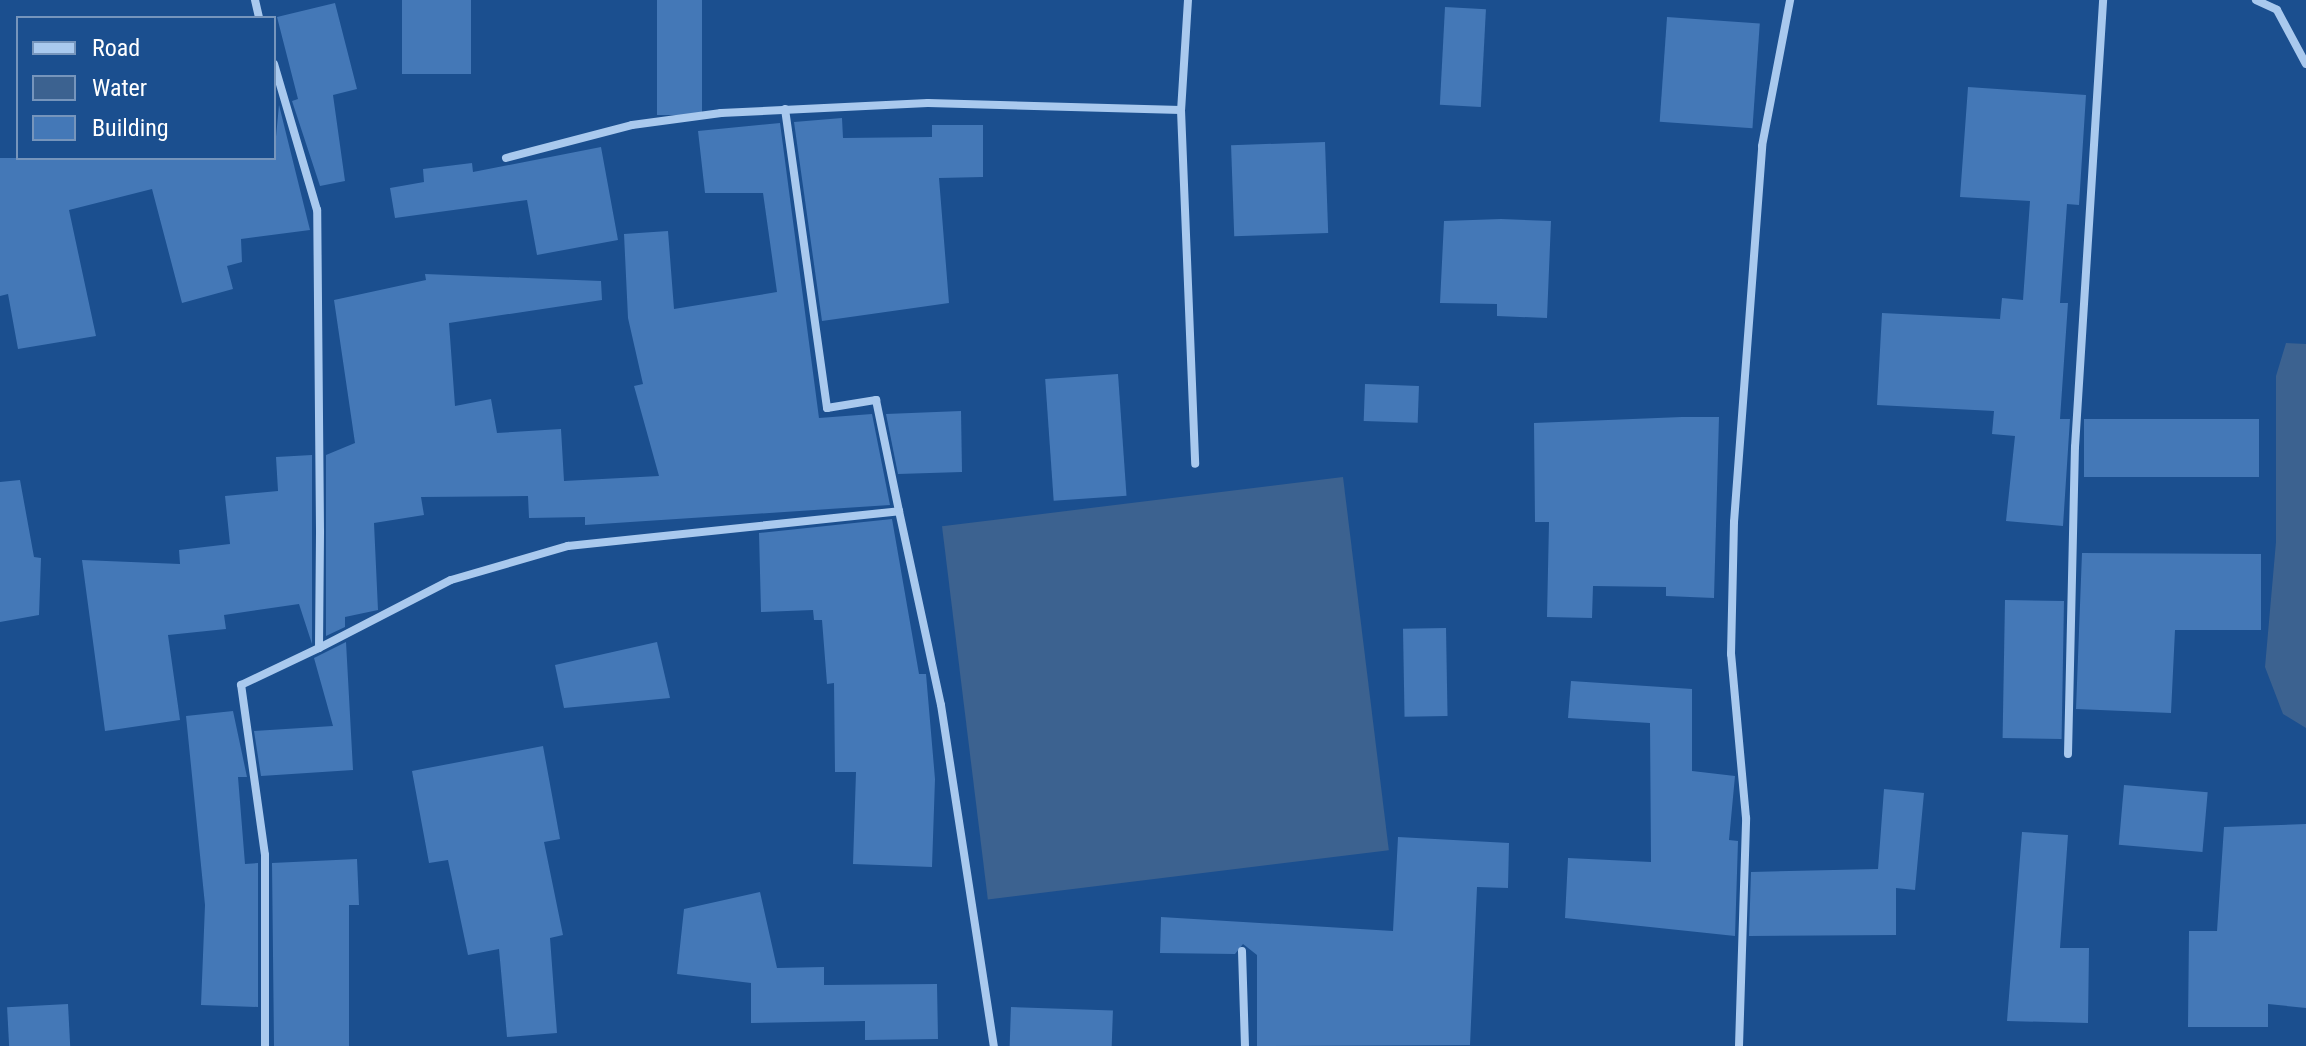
<!DOCTYPE html>
<html>
<head>
<meta charset="utf-8">
<style>
	body { margin:0 }
	#map { position:relative; width:2306px; height:1046px; overflow:hidden; background:#1b4f8f; font-family:"Roboto Condensed",sans-serif }
	div>[style] { position:absolute }
	.water>* { inset:0; background:#3c6290; transform-origin:0 0 }
	.building>* { inset:0; background:#4478b7; transform-origin:0 0 }
	.street>* { height:8px; margin:-4px; padding:0 4px; transform-origin:4px; border-radius:4px; background:#a9c9ee }
	span { translate:-50% -50%; white-space:nowrap; text-align:center; line-height:1.15; -webkit-text-stroke:6px #1b4f8f; paint-order:stroke }
	.legend { position:absolute; left:16px; top:16px; width:260px; height:144px; box-sizing:border-box; background:#1b4f8f; border:2px solid #7695bc; margin:0; padding:10px 14px; list-style:none; font-size:24px; color:#fff }
	.legend li { display:flex; align-items:center; gap:16px; height:40px }
	.legend b { width:40px; border:2px solid #7695bc }
</style>
</head>
<body>
<div id="map">
	<div class="water">
		<i style="clip-path:polygon(2286px 343px,2306px 344px,2306px 728px,2283px 714px,2265px 667px,2276px 542px,2276px 376px)"></i>
		<i style="left:1343px;top:477px;width:376px;height:404px;rotate:83deg"></i>
	</div>
	<div class="building">
		<i style="left:402px;top:0;width:69px;height:74px"></i>
		<i style="left:657px;top:0;width:45px;height:115px"></i>
		<i style="clip-path:polygon(335px 3px,357px 89px,333px 95px,345px 181px,320px 186px,292px 101px,298px 99px,277px 17px)"></i>
		<i style="left:1445px;top:7px;width:41px;height:98px;rotate:3deg"></i>
		<i style="left:1667px;top:17px;width:93px;height:105px;rotate:4deg"></i>
		<i style="clip-path:polygon(1968px 87px,2086px 95px,2079px 205px,2067px 204px,2060px 303px,2068px 303px,2060px 419px,2070px 419px,2063px 526px,2006px 521px,2015px 436px,1992px 434px,1994px 411px,1877px 405px,1882px 313px,2000px 319px,2002px 298px,2023px 300px,2030px 201px,1960px 197px)"></i>
		<i style="clip-path:polygon(279px 105px,310px 230px,241px 239px,242px 262px,227px 266px,233px 289px,182px 303px,152px 189px,69px 210px,96px 336px,18px 349px,8px 294px,0 296px,0 158px,274px 158px)"></i>
		<i style="clip-path:polygon(842px 118px,843px 138px,932px 137px,932px 125px,983px 125px,983px 177px,939px 178px,949px 303px,822px 321px,794px 122px)"></i>
		<i style="clip-path:polygon(780px 123px,819px 418px,872px 414px,890px 505px,585px 525px,585px 517px,529px 518px,528px 496px,421px 497px,424px 515px,374px 523px,378px 610px,345px 617px,345px 627px,326px 636px,326px 455px,355px 443px,334px 300px,426px 280px,425px 274px,601px 281px,602px 300px,449px 323px,455px 406px,491px 399px,497px 433px,561px 429px,564px 481px,659px 476px,634px 386px,643px 384px,628px 318px,624px 234px,668px 231px,674px 309px,777px 292px,763px 193px,705px 193px,698px 131px)"></i>
		<i style="left:1325px;top:142px;width:91px;height:94px;rotate:88deg"></i>
		<i style="clip-path:polygon(601px 147px,618px 240px,537px 255px,527px 200px,395px 218px,390px 188px,424px 182px,423px 169px,472px 163px,473px 172px)"></i>
		<i style="clip-path:polygon(1501px 219px,1551px 221px,1547px 318px,1497px 316px,1497px 304px,1440px 303px,1444px 221px)"></i>
		<i style="left:1118px;top:374px;width:122px;height:73px;rotate:86deg"></i>
		<i style="left:1365px;top:384px;width:54px;height:37px;rotate:2deg"></i>
		<i style="clip-path:polygon(961px 411px,962px 472px,898px 474px,886px 414px)"></i>
		<i style="clip-path:polygon(1682px 417px,1719px 417px,1714px 598px,1666px 596px,1666px 587px,1593px 586px,1592px 618px,1547px 617px,1549px 522px,1535px 522px,1534px 423px)"></i>
		<i style="left:2084px;top:419px;width:175px;height:58px"></i>
		<i style="clip-path:polygon(312px 455px,312px 644px,299px 604px,224px 615px,226px 629px,168px 635px,180px 720px,105px 731px,82px 560px,180px 564px,179px 550px,230px 544px,225px 496px,278px 491px,276px 457px)"></i>
		<i style="clip-path:polygon(20px 480px,34px 557px,41px 558px,39px 615px,0 622px,0 482px)"></i>
		<i style="clip-path:polygon(892px 519px,919px 674px,926px 674px,935px 779px,932px 867px,853px 864px,856px 772px,835px 772px,834px 683px,827px 684px,822px 620px,814px 620px,813px 610px,761px 612px,759px 533px)"></i>
		<i style="clip-path:polygon(2082px 553px,2261px 554px,2261px 630px,2175px 630px,2171px 713px,2076px 709px)"></i>
		<i style="left:2005px;top:600px;width:59px;height:138px;rotate:1deg"></i>
		<i style="left:1446px;top:628px;width:88px;height:43px;rotate:89deg"></i>
		<i style="clip-path:polygon(346px 642px,353px 770px,261px 776px,254px 731px,333px 726px,314px 658px)"></i>
		<i style="clip-path:polygon(657px 642px,670px 698px,564px 708px,555px 665px)"></i>
		<i style="clip-path:polygon(1571px 681px,1692px 689px,1692px 771px,1735px 776px,1729px 840px,1738px 841px,1735px 936px,1565px 918px,1568px 858px,1651px 862px,1650px 723px,1568px 718px)"></i>
		<i style="clip-path:polygon(233px 711px,247px 777px,238px 777px,245px 864px,258px 863px,258px 1007px,201px 1005px,205px 905px,186px 716px)"></i>
		<i style="clip-path:polygon(543px 746px,560px 839px,544px 842px,563px 935px,550px 938px,557px 1033px,507px 1037px,499px 949px,468px 955px,448px 860px,429px 863px,412px 771px)"></i>
		<i style="left:2124px;top:785px;width:84px;height:60px;rotate:5deg"></i>
		<i style="clip-path:polygon(1884px 789px,1924px 793px,1915px 890px,1896px 888px,1896px 935px,1749px 936px,1751px 872px,1878px 869px)"></i>
		<i style="clip-path:polygon(2306px 824px,2306px 1008px,2268px 1004px,2268px 1027px,2188px 1027px,2189px 931px,2217px 931px,2224px 827px)"></i>
		<i style="clip-path:polygon(2022px 832px,2068px 835px,2060px 948px,2089px 948px,2088px 1023px,2007px 1021px)"></i>
		<i style="clip-path:polygon(1398px 837px,1509px 843px,1508px 888px,1477px 887px,1470px 1045px,1257px 1046px,1257px 955px,1243px 944px,1235px 954px,1160px 953px,1161px 917px,1393px 931px)"></i>
		<i style="clip-path:polygon(357px 859px,359px 905px,349px 905px,349px 1046px,274px 1046px,272px 863px)"></i>
		<i style="clip-path:polygon(760px 892px,777px 968px,824px 967px,824px 985px,937px 984px,938px 1039px,865px 1040px,865px 1021px,751px 1023px,751px 983px,677px 974px,684px 909px)"></i>
		<i style="left:68px;top:1004px;width:42px;height:61px;rotate:87deg"></i>
		<i style="left:1011px;top:1007px;width:102px;height:39px;rotate:2deg"></i>
	</div>
	<div class="street">
		<i style="left:255px;top:0;width:18px;rotate:77deg"></i>
		<i style="left:1188px;top:0;width:110px;rotate:93.6deg"></i>
		<i style="left:1181px;top:110px;width:354px;rotate:87.7deg"></i>
		<i style="left:2256px;top:0;width:23px;rotate:25deg"></i>
		<i style="left:2277px;top:10px;width:61px;rotate:61.8deg"></i>
		<i style="left:785px;top:109px;width:302px;rotate:82deg"></i>
		<i style="left:827px;top:408px;width:50px;rotate:-9.3deg"></i>
		<i style="left:876px;top:400px;width:113px;rotate:78.3deg"></i>
		<i style="left:506px;top:158px;width:130px;rotate:-14.7deg"></i>
		<i style="left:632px;top:125px;width:90px;rotate:-7.7deg"></i>
		<i style="left:721px;top:113px;width:207px;rotate:-2.8deg"></i>
		<i style="left:928px;top:103px;width:253px;rotate:1.6deg"></i>
		<i style="left:319px;top:648px;width:148px;rotate:-27.3deg"></i>
		<i style="left:451px;top:580px;width:122px;rotate:-16.2deg"></i>
		<i style="left:568px;top:546px;width:333px;rotate:-6deg"></i>
		<i style="left:899px;top:511px;width:198px;rotate:77.8deg"></i>
		<i style="left:941px;top:705px;width:345px;rotate:81.2deg"></i>
		<i style="left:2068px;top:754px;width:307px;rotate:-88.7deg"></i>
		<i style="left:2075px;top:447px;width:448px;rotate:-86.4deg"></i>
		<i style="left:1242px;top:951px;width:95px;rotate:88.2deg"></i>
		<i style="left:265px;top:1046px;width:191px;rotate:-90deg"></i>
		<i style="left:265px;top:855px;width:172px;rotate:-98deg"></i>
		<i style="left:241px;top:685px;width:86px;rotate:-25.4deg"></i>
		<i style="left:319px;top:648px;width:117px;rotate:-89.5deg"></i>
		<i style="left:320px;top:531px;width:321px;rotate:-90.5deg"></i>
		<i style="left:317px;top:210px;width:152px;rotate:-106.4deg"></i>
		<i style="left:1739px;top:1046px;width:228px;rotate:-88.2deg"></i>
		<i style="left:1746px;top:818px;width:165px;rotate:-95.2deg"></i>
		<i style="left:1731px;top:654px;width:132px;rotate:-88.7deg"></i>
		<i style="left:1734px;top:522px;width:377px;rotate:-85.7deg"></i>
		<i style="left:1762px;top:146px;width:149px;rotate:-79.1deg"></i>
	</div>
	<ul class="legend">
	<li><b style="height:10px;background:#a9c9ee"></b>Road</li>
	<li><b style="height:22px;background:#3c6290"></b>Water</li>
	<li><b style="height:22px;background:#4478b7"></b>Building</li>
	</ul>
</div>
</body>
</html>
